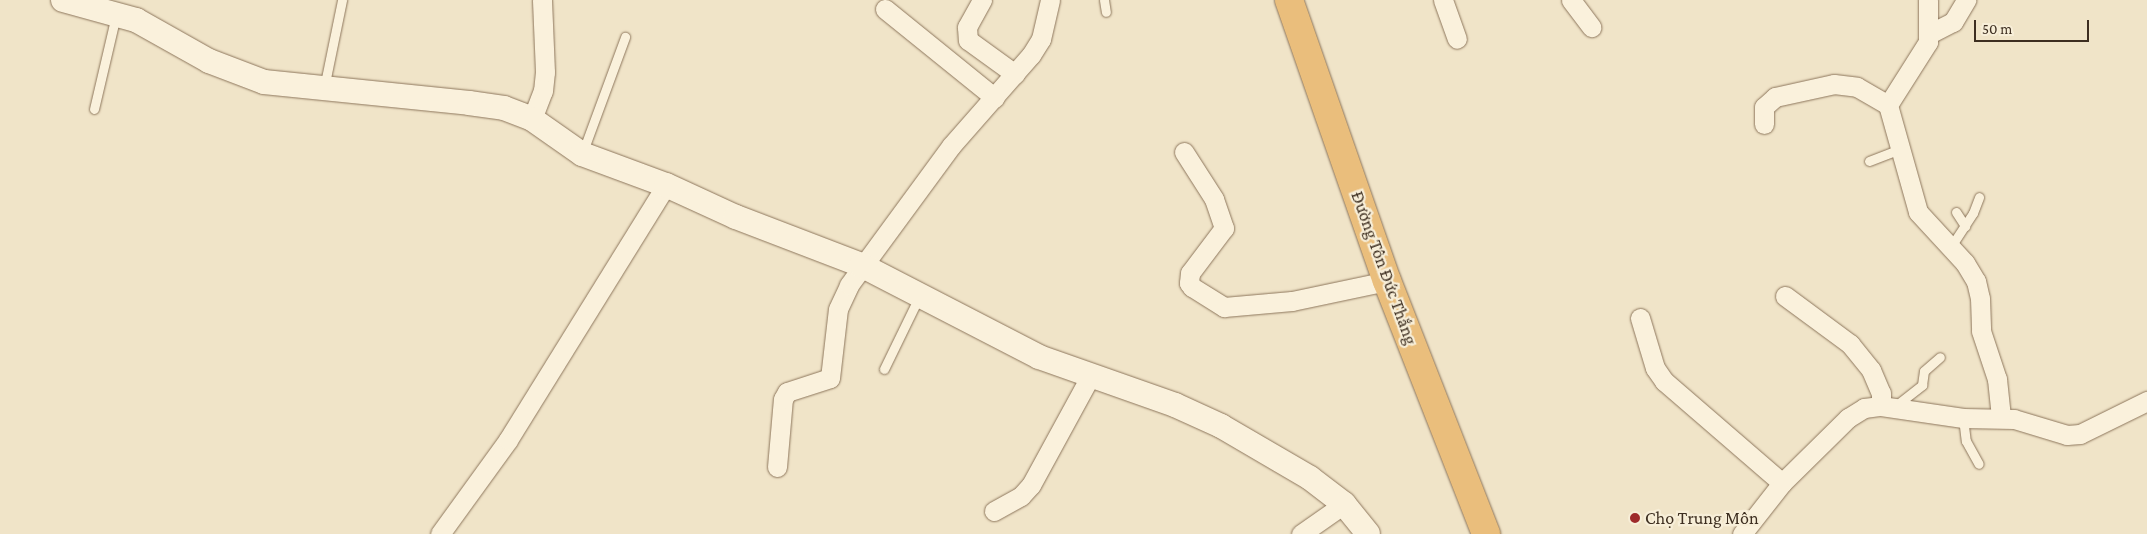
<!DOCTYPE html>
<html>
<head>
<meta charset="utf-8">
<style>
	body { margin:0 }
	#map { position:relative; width:2147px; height:534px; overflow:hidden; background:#f0e4c8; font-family:"Crimson Pro",serif }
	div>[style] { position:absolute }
	.roads { filter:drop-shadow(0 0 1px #8d765c) drop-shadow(0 0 1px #8d765c) }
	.service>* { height:9px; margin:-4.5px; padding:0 4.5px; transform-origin:4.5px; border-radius:4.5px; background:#faf1dc }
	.minor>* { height:19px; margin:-9.5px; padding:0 9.5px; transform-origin:9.5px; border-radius:9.5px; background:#faf1dc }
	.tertiary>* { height:24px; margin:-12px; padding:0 12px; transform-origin:12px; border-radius:12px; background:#faf1dc }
	.trunk>* { height:28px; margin:-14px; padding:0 14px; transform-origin:14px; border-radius:14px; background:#eabe7c }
	.dots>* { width:14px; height:14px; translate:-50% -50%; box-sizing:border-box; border:2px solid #f7eed8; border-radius:50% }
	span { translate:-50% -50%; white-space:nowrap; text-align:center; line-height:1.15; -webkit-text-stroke:4.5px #f7eed8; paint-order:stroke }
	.street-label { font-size:18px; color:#3d2e20 }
	.poi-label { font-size:18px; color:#3d2e20 }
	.left { translate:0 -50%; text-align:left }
	.scale { position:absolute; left:1974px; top:20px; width:115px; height:22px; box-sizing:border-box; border:2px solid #3d2e20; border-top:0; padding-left:6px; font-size:15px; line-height:18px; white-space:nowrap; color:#3d2e20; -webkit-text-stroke:4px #f7eed8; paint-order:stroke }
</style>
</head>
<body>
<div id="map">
	<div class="roads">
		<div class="service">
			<i style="left:1104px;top:0;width:12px;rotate:81deg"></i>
			<i style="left:324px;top:88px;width:90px;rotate:-78.4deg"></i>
			<i style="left:94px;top:109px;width:97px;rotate:-76.8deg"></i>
			<i style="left:582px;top:154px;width:125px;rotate:-69.8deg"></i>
			<i style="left:1869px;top:161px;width:34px;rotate:-21deg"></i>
			<i style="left:1956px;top:212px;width:17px;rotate:57deg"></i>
			<i style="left:1950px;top:248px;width:42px;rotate:-56.7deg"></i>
			<i style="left:1973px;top:213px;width:17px;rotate:-69deg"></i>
			<i style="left:884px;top:369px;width:82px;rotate:-64.1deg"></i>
			<i style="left:1894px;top:407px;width:36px;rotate:-38deg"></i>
			<i style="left:1922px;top:385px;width:14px;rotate:-82deg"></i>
			<i style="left:1924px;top:371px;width:21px;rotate:-41deg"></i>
			<i style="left:1963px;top:418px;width:23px;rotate:83deg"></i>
			<i style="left:1966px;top:441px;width:26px;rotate:61deg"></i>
		</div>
		<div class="minor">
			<i style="left:982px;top:0;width:31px;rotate:119deg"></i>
			<i style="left:967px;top:27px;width:13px;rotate:86deg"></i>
			<i style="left:968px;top:40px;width:58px;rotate:35.9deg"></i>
			<i style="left:1443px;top:0;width:41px;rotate:70.3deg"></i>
			<i style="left:1571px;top:0;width:34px;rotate:53deg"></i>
			<i style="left:885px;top:9px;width:141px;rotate:39deg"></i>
			<i style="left:1931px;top:33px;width:25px;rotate:-27deg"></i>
			<i style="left:1953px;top:22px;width:26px;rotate:-59deg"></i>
			<i style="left:1888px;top:105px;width:75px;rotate:-57.6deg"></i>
			<i style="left:1928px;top:42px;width:42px;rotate:-90deg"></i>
			<i style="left:532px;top:119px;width:30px;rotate:-69deg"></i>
			<i style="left:543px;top:91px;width:19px;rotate:-84deg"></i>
			<i style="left:545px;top:72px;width:72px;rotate:-92.4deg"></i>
			<i style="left:1764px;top:124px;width:17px;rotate:-90deg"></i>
			<i style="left:1764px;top:107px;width:15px;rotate:-42deg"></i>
			<i style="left:1775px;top:97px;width:60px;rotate:-12.4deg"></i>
			<i style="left:1834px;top:84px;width:23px;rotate:7deg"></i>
			<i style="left:1857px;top:87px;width:36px;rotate:30deg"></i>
			<i style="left:1888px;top:105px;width:111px;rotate:74.3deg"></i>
			<i style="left:1918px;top:212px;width:69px;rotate:47.3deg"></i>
			<i style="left:1965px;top:263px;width:21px;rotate:59deg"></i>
			<i style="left:1976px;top:281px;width:17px;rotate:77deg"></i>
			<i style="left:1980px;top:298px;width:33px;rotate:88deg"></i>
			<i style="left:1981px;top:331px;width:51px;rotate:71.6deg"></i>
			<i style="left:1997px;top:379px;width:38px;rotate:84deg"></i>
			<i style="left:1184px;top:152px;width:56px;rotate:57.4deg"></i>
			<i style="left:1214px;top:199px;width:31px;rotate:71deg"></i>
			<i style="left:1224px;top:228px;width:56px;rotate:127.1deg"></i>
			<i style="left:1190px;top:273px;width:10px;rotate:96deg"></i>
			<i style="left:1189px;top:283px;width:5px;rotate:53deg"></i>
			<i style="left:1192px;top:287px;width:38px;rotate:32deg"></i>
			<i style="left:1224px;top:307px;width:68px;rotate:-5deg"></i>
			<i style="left:1292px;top:301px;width:97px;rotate:-11.9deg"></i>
			<i style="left:1785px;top:296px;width:81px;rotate:36.4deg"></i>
			<i style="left:1850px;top:344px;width:33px;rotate:51deg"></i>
			<i style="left:1871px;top:370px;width:25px;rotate:67deg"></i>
			<i style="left:1881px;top:393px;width:13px;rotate:90deg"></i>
			<i style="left:1640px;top:318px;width:52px;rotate:73.3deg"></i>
			<i style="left:1655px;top:368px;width:16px;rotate:55deg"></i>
			<i style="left:1664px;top:381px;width:156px;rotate:40.8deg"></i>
			<i style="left:777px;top:467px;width:68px;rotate:-85deg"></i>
			<i style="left:783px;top:399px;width:8px;rotate:-60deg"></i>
			<i style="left:787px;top:392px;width:45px;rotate:-18deg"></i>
			<i style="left:830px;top:378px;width:69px;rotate:-83.4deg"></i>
			<i style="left:838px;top:309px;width:26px;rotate:-65deg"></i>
			<i style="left:849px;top:285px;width:172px;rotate:-53.7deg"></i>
			<i style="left:951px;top:146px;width:121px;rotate:-48.7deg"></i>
			<i style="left:1031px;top:55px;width:19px;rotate:-58deg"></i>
			<i style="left:1041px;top:39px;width:40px;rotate:-77deg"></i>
			<i style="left:994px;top:511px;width:31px;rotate:-29deg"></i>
			<i style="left:1021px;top:496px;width:15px;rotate:-48deg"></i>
			<i style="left:1031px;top:485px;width:125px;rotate:-61.4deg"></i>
			<i style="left:440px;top:534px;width:116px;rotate:-54.1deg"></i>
			<i style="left:508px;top:440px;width:300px;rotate:-58.2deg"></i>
			<i style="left:1301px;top:534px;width:52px;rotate:-34.9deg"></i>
			<i style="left:1742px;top:534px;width:65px;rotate:-51.9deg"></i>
			<i style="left:1782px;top:483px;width:93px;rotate:-44.6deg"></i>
			<i style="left:1848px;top:418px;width:19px;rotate:-32deg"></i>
			<i style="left:1864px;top:408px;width:17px;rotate:-7deg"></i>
			<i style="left:1881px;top:406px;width:83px;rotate:8.3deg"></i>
			<i style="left:1963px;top:418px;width:51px;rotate:1.1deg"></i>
			<i style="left:2014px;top:419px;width:55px;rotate:16.8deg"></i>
			<i style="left:2067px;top:435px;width:13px;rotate:-4deg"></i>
			<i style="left:2080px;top:434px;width:75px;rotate:-26.2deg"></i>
		</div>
		<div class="tertiary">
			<i style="left:63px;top:0;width:76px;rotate:15.3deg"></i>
			<i style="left:136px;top:20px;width:84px;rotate:29.3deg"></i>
			<i style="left:209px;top:61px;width:59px;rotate:20.9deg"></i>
			<i style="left:264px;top:82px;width:206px;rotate:5.8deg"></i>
			<i style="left:469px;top:103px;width:35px;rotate:8deg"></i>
			<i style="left:504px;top:108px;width:30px;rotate:21deg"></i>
			<i style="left:532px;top:119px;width:61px;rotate:35deg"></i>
			<i style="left:582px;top:154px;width:90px;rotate:20.3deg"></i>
			<i style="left:666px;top:185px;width:77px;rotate:24.6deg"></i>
			<i style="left:736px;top:217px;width:134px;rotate:21deg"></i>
			<i style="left:861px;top:265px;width:200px;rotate:27.3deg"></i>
			<i style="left:1039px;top:357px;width:144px;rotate:19.4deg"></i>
			<i style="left:1175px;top:405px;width:51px;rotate:24.5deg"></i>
			<i style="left:1221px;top:426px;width:103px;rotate:30.3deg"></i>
			<i style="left:1310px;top:478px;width:43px;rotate:37.4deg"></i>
			<i style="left:1344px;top:504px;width:38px;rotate:51deg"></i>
		</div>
		<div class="trunk">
			<i style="left:1289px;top:0;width:298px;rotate:70.8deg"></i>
			<i style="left:1387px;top:281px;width:272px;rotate:68.6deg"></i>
		</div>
	</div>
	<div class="dots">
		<i style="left:1635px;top:518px;background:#9e2a2b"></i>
	</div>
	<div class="street-label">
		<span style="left:1384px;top:268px;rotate:70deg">Đường Tôn Đức Thắng</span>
	</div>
	<div class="poi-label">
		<span class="left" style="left:1645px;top:518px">Chọ Trung Môn</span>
	</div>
	<div class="scale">50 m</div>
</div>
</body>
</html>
